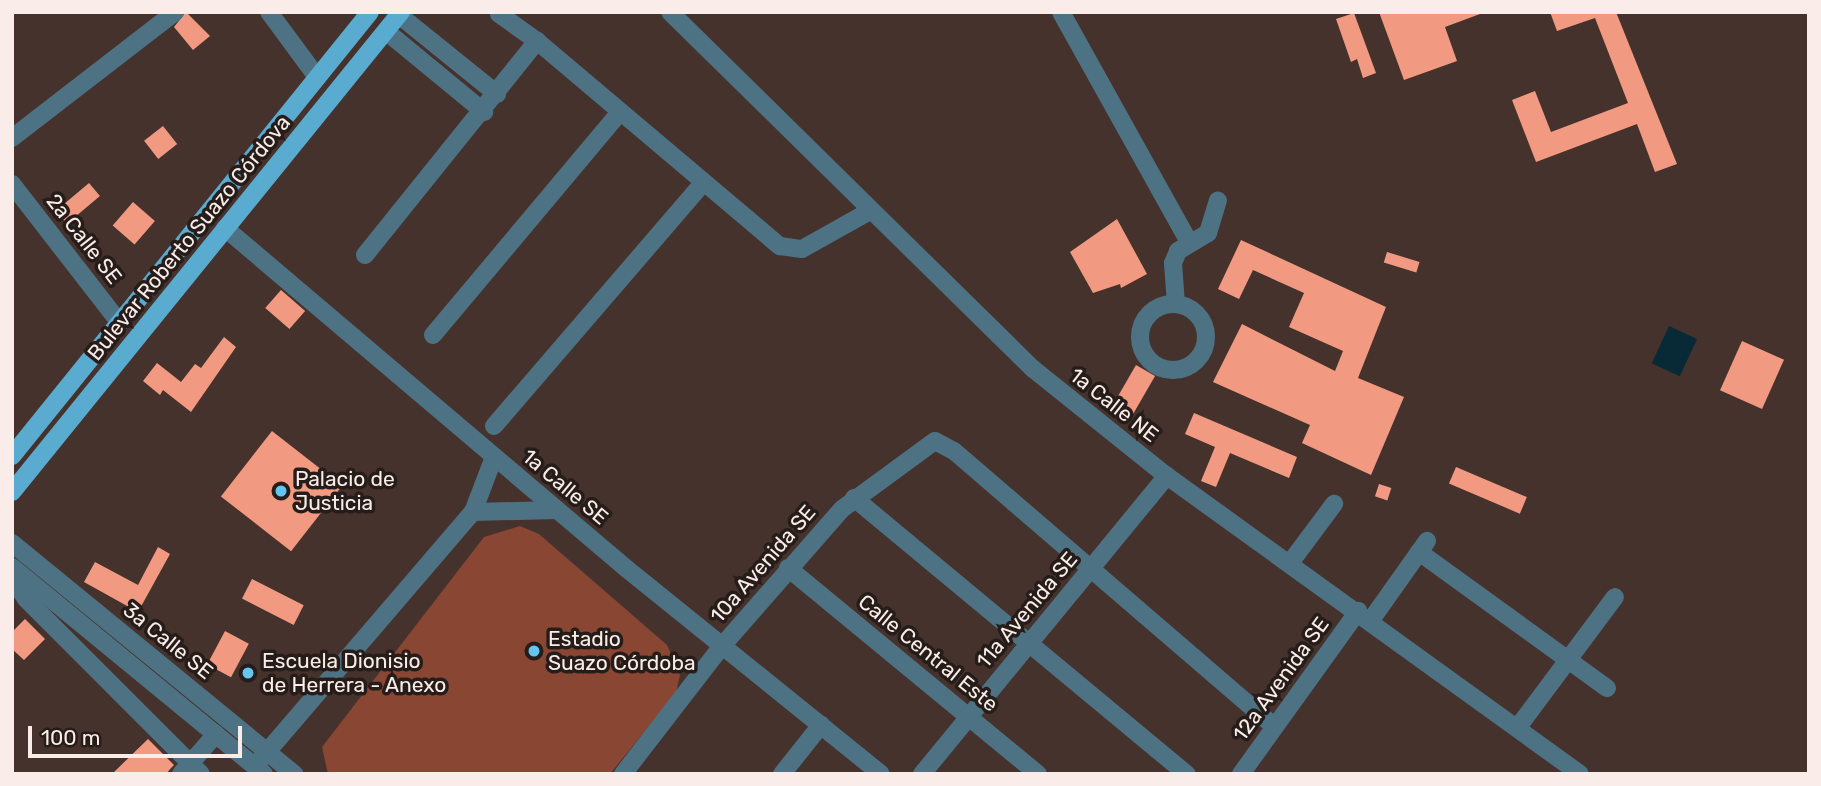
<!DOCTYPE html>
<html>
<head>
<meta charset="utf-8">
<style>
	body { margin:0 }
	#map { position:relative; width:1821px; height:786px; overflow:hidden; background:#46322d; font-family:Rubik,sans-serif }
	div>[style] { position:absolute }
	.green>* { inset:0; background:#884633 }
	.water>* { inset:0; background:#082936; transform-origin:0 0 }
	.building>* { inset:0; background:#f29a81; transform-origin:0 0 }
	.minor>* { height:18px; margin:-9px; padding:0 9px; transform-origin:9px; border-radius:9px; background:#4d7284 }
	.minor>.ring { margin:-9px; padding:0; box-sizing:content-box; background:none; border:18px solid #4d7284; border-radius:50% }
	.major>* { height:18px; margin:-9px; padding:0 9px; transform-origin:9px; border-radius:9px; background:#59abcf }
	.dots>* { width:19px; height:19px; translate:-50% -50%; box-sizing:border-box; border:4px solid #261d1a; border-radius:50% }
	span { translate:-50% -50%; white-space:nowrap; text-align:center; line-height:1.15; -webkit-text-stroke:7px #261d1a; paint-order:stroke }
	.street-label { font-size:21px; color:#faede9 }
	.poi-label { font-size:21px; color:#faede9 }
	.left { translate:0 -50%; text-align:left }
	.frame { position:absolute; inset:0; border:14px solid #faede9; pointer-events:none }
	.scale { position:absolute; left:28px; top:726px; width:214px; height:32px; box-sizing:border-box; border:4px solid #faede9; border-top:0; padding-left:9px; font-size:21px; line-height:24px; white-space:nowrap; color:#faede9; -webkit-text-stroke:5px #261d1a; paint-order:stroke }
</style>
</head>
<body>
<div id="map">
	<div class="green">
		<i style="clip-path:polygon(520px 526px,539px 534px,667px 645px,680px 675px,676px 693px,610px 774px,328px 774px,322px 747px,484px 537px)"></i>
	</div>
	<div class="water">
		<i style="left:1669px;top:326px;width:31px;height:41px;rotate:25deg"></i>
	</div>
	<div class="building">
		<i style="clip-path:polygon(186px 12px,210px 36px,193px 50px,174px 27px)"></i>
		<i style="clip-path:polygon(1379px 12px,1480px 12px,1480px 14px,1445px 27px,1457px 61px,1404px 80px)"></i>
		<i style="clip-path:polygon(1550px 12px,1616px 12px,1677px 164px,1655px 172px,1637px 124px,1536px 162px,1512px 100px,1535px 91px,1551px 132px,1628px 103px,1595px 18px,1557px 31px)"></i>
		<i style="clip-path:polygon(1354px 13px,1376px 73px,1363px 78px,1357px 59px,1351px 62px,1336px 19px)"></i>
		<i style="left:163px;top:126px;width:23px;height:24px;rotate:52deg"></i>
		<i style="left:89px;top:183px;width:17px;height:43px;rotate:50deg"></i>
		<i style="left:133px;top:202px;width:29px;height:31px;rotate:41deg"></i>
		<i style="clip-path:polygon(1117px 219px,1147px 274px,1121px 288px,1120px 284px,1093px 293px,1070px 252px)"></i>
		<i style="clip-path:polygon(1241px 240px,1386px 307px,1358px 378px,1404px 397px,1371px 475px,1302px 443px,1310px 425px,1213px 382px,1242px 324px,1335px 371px,1343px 351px,1289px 327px,1304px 293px,1253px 270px,1239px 299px,1218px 289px)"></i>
		<i style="left:1387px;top:252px;width:34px;height:11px;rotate:17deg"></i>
		<i style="left:281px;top:290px;width:32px;height:24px;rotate:41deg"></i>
		<i style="clip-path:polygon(224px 337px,236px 347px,191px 412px,163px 390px,160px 395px,143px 381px,157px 363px,181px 382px,195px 364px,201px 368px)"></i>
		<i style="left:1742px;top:341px;width:46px;height:54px;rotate:24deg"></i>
		<i style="left:1136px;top:365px;width:22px;height:45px;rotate:30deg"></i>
		<i style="clip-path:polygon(1194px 413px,1297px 457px,1289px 478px,1230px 453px,1216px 487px,1201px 481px,1215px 447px,1185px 434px)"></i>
		<i style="left:272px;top:431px;width:89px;height:83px;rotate:38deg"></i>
		<i style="left:1456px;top:467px;width:77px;height:18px;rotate:23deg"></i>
		<i style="left:1379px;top:484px;width:13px;height:13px;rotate:18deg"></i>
		<i style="clip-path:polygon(158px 547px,170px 554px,138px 612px,84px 582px,95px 562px,138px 585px)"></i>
		<i style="left:252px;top:579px;width:58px;height:22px;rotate:27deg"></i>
		<i style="clip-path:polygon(25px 619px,45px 639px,24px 660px,12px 649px,12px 632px)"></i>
		<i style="left:225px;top:631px;width:27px;height:38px;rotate:28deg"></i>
		<i style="clip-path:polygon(148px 739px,174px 765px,171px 768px,166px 774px,112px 774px)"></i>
	</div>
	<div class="minor">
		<i style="left:269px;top:12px;width:81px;rotate:53.6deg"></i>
		<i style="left:670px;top:12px;width:508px;rotate:44.52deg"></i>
		<i style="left:1032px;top:368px;width:173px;rotate:38.7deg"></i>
		<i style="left:1167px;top:476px;width:509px;rotate:35.81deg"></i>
		<i style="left:1061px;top:12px;width:263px;rotate:60.9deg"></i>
		<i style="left:499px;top:14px;width:47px;rotate:35.4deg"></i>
		<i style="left:537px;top:41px;width:318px;rotate:40.2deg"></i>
		<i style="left:780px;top:246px;width:22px;rotate:8deg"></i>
		<i style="left:802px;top:249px;width:78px;rotate:-29.2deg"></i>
		<i style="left:399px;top:15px;width:126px;rotate:38.9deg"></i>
		<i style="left:387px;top:32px;width:126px;rotate:39.5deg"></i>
		<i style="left:12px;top:138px;width:206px;rotate:-37.7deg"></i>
		<i style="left:12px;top:184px;width:175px;rotate:52.2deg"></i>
		<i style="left:225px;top:228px;width:527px;rotate:40.31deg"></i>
		<i style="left:627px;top:569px;width:326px;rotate:38.9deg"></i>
		<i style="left:365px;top:255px;width:275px;rotate:-51.2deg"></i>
		<i class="ring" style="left:1140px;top:304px;width:48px;height:48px"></i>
		<i style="left:1176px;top:304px;width:41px;rotate:-94.2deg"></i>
		<i style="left:1173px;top:263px;width:13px;rotate:-67deg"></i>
		<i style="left:1178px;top:251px;width:35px;rotate:-31deg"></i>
		<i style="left:1208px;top:233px;width:34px;rotate:-73deg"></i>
		<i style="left:433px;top:335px;width:291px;rotate:-50deg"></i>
		<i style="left:494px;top:426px;width:319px;rotate:-49.3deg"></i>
		<i style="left:854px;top:498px;width:433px;rotate:39.7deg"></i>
		<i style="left:473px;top:512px;width:84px;rotate:-1.4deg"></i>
		<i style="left:12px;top:543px;width:365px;rotate:39.3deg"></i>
		<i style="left:1419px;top:552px;width:232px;rotate:35.9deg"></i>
		<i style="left:1290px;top:563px;width:74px;rotate:-53.3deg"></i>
		<i style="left:12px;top:567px;width:326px;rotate:39.4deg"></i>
		<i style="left:788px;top:568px;width:324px;rotate:39.5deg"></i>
		<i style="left:12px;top:578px;width:25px;rotate:56deg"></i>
		<i style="left:26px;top:599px;width:247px;rotate:45deg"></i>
		<i style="left:1371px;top:620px;width:97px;rotate:-54.7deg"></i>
		<i style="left:1518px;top:727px;width:162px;rotate:-53.3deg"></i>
		<i style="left:255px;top:766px;width:335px;rotate:-49.4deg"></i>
		<i style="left:473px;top:512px;width:59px;rotate:-69.1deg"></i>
		<i style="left:181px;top:774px;width:53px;rotate:-48.8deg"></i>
		<i style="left:623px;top:774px;width:162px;rotate:-52.3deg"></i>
		<i style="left:722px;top:646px;width:182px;rotate:-48.8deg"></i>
		<i style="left:842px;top:509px;width:115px;rotate:-36.2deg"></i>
		<i style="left:935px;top:441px;width:21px;rotate:28deg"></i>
		<i style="left:954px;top:451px;width:422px;rotate:40.7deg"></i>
		<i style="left:782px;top:774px;width:63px;rotate:-51.5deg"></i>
		<i style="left:922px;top:774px;width:386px;rotate:-50.6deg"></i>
		<i style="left:1241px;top:774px;width:201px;rotate:-54.3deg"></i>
	</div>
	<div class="major">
		<i style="left:12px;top:456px;width:570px;rotate:-51.12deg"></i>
		<i style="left:12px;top:492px;width:618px;rotate:-50.98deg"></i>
	</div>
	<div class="dots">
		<i style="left:281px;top:491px;background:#65c5ef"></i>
		<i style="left:534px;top:651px;background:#65c5ef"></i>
		<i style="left:248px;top:673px;background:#65c5ef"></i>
	</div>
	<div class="street-label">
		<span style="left:189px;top:238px;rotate:-51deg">Bulevar Roberto Suazo Córdova</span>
		<span style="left:84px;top:239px;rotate:52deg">2a Calle SE</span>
		<span style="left:1114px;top:405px;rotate:38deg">1a Calle NE</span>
		<span style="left:565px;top:487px;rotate:40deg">1a Calle SE</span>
		<span style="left:763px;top:564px;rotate:-49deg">10a Avenida SE</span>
		<span style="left:1027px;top:610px;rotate:-50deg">11a Avenida SE</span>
		<span style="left:168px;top:641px;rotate:39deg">3a Calle SE</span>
		<span style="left:928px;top:653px;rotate:39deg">Calle Central Este</span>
		<span style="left:1281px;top:679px;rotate:-54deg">12a Avenida SE</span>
	</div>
	<div class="poi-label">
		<span class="left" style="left:295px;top:491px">Palacio de<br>Justicia</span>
		<span class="left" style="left:548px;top:651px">Estadio<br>Suazo Córdoba</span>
		<span class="left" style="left:262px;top:673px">Escuela Dionisio<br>de Herrera - Anexo</span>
	</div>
	<div class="frame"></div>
	<div class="scale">100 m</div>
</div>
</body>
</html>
